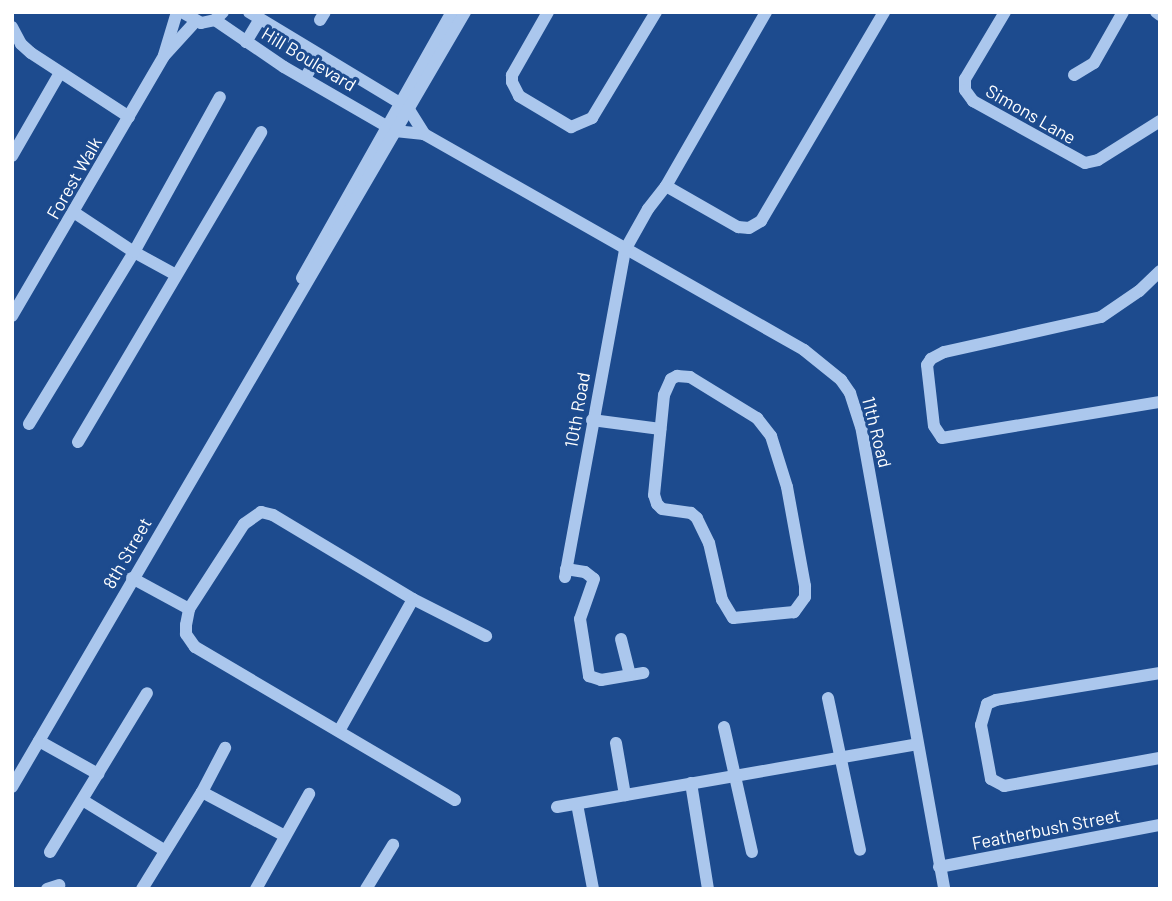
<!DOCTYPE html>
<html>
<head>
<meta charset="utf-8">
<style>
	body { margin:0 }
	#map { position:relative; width:1172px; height:901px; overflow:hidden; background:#1d4b8e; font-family:Barlow,sans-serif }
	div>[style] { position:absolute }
	.minor>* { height:12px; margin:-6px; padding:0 6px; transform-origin:6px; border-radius:6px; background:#abc7ed }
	span { translate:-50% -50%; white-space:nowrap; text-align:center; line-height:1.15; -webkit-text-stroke:6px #1d4b8e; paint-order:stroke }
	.street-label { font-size:18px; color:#fff }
	.frame { position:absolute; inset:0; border:14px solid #fff; pointer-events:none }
</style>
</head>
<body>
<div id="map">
	<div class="minor">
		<i style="left:182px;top:12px;width:22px;rotate:30deg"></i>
		<i style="left:201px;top:23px;width:14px;rotate:-12deg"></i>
		<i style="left:215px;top:20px;width:11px;rotate:-45deg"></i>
		<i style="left:249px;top:12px;width:186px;rotate:31.1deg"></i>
		<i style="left:408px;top:108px;width:31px;rotate:58deg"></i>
		<i style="left:548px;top:12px;width:73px;rotate:119.7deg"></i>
		<i style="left:512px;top:75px;width:7px;rotate:90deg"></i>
		<i style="left:512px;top:82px;width:16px;rotate:63deg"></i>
		<i style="left:519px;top:96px;width:61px;rotate:30.8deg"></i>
		<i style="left:571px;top:127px;width:23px;rotate:-23deg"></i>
		<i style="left:592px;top:118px;width:124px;rotate:-58.9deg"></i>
		<i style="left:1005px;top:12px;width:78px;rotate:120.8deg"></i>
		<i style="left:965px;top:79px;width:11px;rotate:90deg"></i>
		<i style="left:965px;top:90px;width:14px;rotate:54deg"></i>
		<i style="left:973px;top:101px;width:128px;rotate:29deg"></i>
		<i style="left:1085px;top:163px;width:13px;rotate:-13deg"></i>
		<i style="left:1098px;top:160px;width:73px;rotate:-32.2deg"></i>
		<i style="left:1156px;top:12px;width:5px;rotate:37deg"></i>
		<i style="left:215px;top:20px;width:83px;rotate:34.3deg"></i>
		<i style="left:284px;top:67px;width:128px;rotate:30deg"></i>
		<i style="left:395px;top:131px;width:29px;rotate:6deg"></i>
		<i style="left:424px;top:134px;width:437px;rotate:29.6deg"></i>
		<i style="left:804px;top:350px;width:48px;rotate:39deg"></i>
		<i style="left:841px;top:380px;width:16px;rotate:55deg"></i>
		<i style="left:850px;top:393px;width:35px;rotate:72deg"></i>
		<i style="left:861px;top:426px;width:470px;rotate:79.8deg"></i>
		<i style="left:320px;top:20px;width:9px;rotate:-58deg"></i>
		<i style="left:12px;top:27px;width:19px;rotate:62deg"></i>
		<i style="left:21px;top:44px;width:13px;rotate:42deg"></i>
		<i style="left:31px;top:53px;width:117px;rotate:33.1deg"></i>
		<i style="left:246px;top:42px;width:27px;rotate:-59deg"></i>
		<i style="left:164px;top:55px;width:45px;rotate:-73.2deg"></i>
		<i style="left:1074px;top:75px;width:23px;rotate:-31deg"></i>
		<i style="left:1094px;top:63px;width:59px;rotate:-60.4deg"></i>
		<i style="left:305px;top:78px;width:27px;rotate:-59deg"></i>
		<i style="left:12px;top:156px;width:96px;rotate:-60deg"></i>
		<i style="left:666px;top:186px;width:83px;rotate:29.7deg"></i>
		<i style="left:738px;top:227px;width:11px;rotate:5deg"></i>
		<i style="left:749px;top:228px;width:14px;rotate:-30deg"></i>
		<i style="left:761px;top:221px;width:243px;rotate:-59.5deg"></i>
		<i style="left:75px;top:213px;width:71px;rotate:33.5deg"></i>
		<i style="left:134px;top:252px;width:48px;rotate:28.7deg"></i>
		<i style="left:1160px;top:271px;width:29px;rotate:136deg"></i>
		<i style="left:1139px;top:291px;width:46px;rotate:145.6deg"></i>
		<i style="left:1101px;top:317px;width:161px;rotate:167.4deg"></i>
		<i style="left:944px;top:352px;width:15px;rotate:152deg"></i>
		<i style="left:931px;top:359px;width:7px;rotate:124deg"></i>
		<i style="left:927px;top:365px;width:61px;rotate:83.5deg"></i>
		<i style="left:934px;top:426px;width:14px;rotate:56deg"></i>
		<i style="left:942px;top:438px;width:221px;rotate:-9.4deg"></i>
		<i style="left:302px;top:278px;width:305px;rotate:-60.6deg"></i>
		<i style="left:12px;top:316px;width:301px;rotate:-59.7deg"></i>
		<i style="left:164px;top:56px;width:46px;rotate:-47.6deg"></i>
		<i style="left:677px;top:376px;width:13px;rotate:4deg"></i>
		<i style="left:690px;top:377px;width:79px;rotate:31.5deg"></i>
		<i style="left:757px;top:418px;width:23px;rotate:52deg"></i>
		<i style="left:771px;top:436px;width:53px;rotate:72.6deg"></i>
		<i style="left:787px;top:487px;width:101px;rotate:79.7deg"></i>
		<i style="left:805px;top:586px;width:11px;rotate:90deg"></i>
		<i style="left:805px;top:597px;width:19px;rotate:126deg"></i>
		<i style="left:794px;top:612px;width:61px;rotate:174.4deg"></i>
		<i style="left:733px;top:618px;width:21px;rotate:-121deg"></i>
		<i style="left:722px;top:600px;width:58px;rotate:-102.8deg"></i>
		<i style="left:709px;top:543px;width:28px;rotate:-116deg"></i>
		<i style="left:697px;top:518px;width:8px;rotate:-140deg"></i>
		<i style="left:691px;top:513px;width:29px;rotate:-172deg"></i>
		<i style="left:662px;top:509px;width:7px;rotate:-135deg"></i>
		<i style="left:657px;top:504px;width:9px;rotate:-108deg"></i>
		<i style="left:654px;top:495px;width:100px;rotate:-84.3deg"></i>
		<i style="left:664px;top:395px;width:17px;rotate:-66deg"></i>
		<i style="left:671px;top:379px;width:7px;rotate:-27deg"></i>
		<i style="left:592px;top:420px;width:69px;rotate:7.5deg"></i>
		<i style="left:29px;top:424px;width:202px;rotate:-58.6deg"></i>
		<i style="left:134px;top:252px;width:177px;rotate:-61deg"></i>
		<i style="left:78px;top:442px;width:360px;rotate:-59.4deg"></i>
		<i style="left:566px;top:569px;width:19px;rotate:9deg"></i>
		<i style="left:585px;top:572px;width:11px;rotate:38deg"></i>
		<i style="left:594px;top:579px;width:42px;rotate:109.3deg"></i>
		<i style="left:580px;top:619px;width:58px;rotate:81deg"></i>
		<i style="left:589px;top:676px;width:13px;rotate:18deg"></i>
		<i style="left:601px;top:680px;width:43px;rotate:-9.5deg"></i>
		<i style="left:565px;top:577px;width:332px;rotate:-79.6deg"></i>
		<i style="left:625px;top:250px;width:47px;rotate:-60.7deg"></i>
		<i style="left:648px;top:209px;width:29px;rotate:-52deg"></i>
		<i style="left:666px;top:186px;width:201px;rotate:-60.1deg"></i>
		<i style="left:132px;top:578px;width:65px;rotate:28.5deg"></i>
		<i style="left:621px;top:639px;width:37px;rotate:76deg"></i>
		<i style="left:1160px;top:673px;width:166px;rotate:170.7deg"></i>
		<i style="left:996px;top:700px;width:10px;rotate:156deg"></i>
		<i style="left:987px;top:704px;width:22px;rotate:106deg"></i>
		<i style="left:981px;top:725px;width:55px;rotate:79.5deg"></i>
		<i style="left:991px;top:779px;width:15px;rotate:28deg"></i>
		<i style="left:1004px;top:786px;width:158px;rotate:-10.2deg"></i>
		<i style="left:828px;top:698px;width:155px;rotate:78.1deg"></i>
		<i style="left:724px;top:727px;width:128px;rotate:77.4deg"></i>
		<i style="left:339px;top:731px;width:151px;rotate:-60.7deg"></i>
		<i style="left:39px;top:741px;width:68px;rotate:29.2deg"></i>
		<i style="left:616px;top:743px;width:53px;rotate:80.2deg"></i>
		<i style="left:691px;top:783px;width:107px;rotate:80.9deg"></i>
		<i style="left:12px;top:787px;width:898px;rotate:-59.69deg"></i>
		<i style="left:202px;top:792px;width:94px;rotate:27.9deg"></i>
		<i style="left:455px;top:800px;width:302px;rotate:-149.5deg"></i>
		<i style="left:195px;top:647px;width:16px;rotate:-125deg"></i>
		<i style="left:186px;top:634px;width:9px;rotate:-90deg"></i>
		<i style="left:186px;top:625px;width:16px;rotate:-79deg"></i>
		<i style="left:189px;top:609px;width:101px;rotate:-57.1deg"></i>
		<i style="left:244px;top:524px;width:21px;rotate:-35deg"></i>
		<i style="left:261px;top:512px;width:12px;rotate:14deg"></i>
		<i style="left:273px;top:515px;width:163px;rotate:31deg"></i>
		<i style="left:413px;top:599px;width:82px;rotate:26.9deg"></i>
		<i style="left:84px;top:801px;width:94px;rotate:31.5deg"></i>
		<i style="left:577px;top:804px;width:86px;rotate:79.3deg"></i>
		<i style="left:557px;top:807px;width:366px;rotate:-9.9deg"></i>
		<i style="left:50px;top:852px;width:186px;rotate:-58.6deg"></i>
		<i style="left:939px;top:867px;width:225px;rotate:-10.8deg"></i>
		<i style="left:47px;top:889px;width:13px;rotate:-18deg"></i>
		<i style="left:142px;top:889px;width:114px;rotate:-58.3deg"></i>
		<i style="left:202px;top:792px;width:50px;rotate:-62.4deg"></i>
		<i style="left:256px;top:889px;width:109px;rotate:-60.8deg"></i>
		<i style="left:366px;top:889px;width:52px;rotate:-58.5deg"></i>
	</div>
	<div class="street-label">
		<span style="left:309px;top:59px;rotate:31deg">Hill Boulevard</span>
		<span style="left:1031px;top:114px;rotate:30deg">Simons Lane</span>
		<span style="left:74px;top:178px;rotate:-60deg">Forest Walk</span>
		<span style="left:577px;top:410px;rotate:-80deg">10th Road</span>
		<span style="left:877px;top:432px;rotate:76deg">11th Road</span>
		<span style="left:127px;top:553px;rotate:-60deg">8th Street</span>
		<span style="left:1046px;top:829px;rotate:-11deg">Featherbush Street</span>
	</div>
	<div class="frame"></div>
</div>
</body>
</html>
